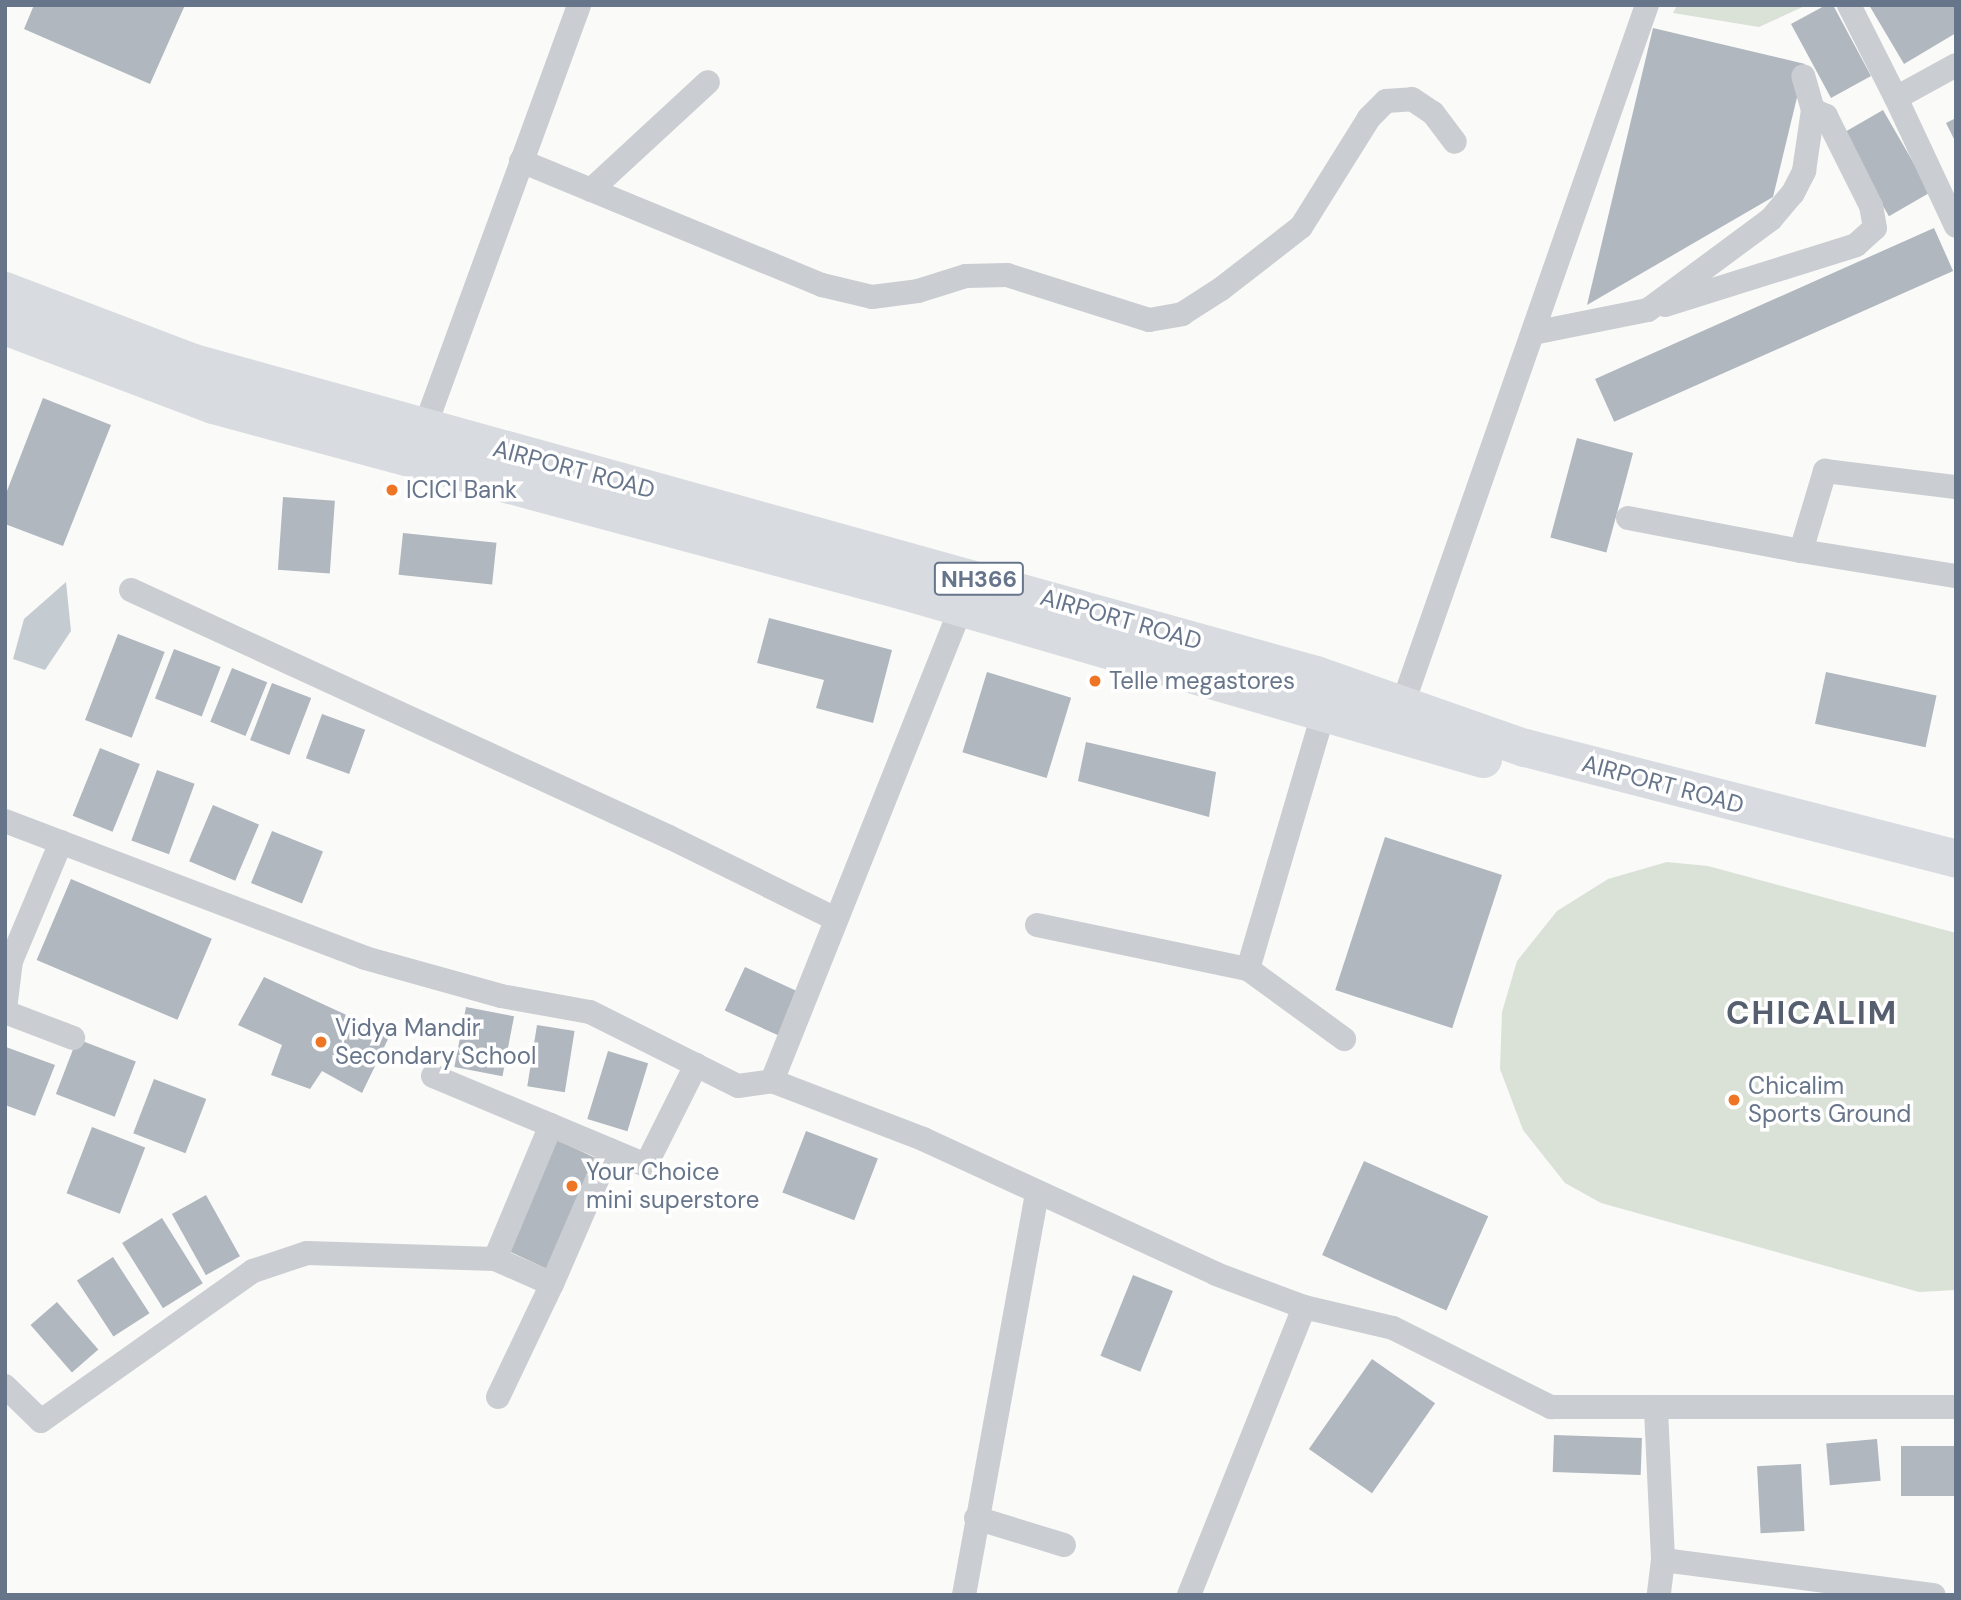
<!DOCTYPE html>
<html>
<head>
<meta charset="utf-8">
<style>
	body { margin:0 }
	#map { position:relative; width:1961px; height:1600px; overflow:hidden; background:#fafaf8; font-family:"DM Sans",sans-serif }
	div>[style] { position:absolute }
	.green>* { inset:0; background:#dae2d8 }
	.water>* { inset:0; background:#c4ccd2 }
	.building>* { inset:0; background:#b0b7bf; transform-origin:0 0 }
	.street>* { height:24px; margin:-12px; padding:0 12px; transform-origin:12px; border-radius:12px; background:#cacdd1 }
	.highway>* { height:38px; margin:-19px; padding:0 19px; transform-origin:19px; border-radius:19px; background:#d8dbe0 }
	.dots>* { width:19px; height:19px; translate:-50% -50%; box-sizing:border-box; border:4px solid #fff; border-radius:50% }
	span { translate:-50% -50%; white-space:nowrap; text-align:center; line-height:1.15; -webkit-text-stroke:7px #fff; paint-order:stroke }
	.shield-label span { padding:2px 5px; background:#fff; border:2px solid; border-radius:5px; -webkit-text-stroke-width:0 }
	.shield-label { font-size:23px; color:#67758b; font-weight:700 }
	.street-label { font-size:24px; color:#67758b }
	.poi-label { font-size:24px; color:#67758b }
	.left { translate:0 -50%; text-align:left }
	.district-label { font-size:32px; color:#565f6f; font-weight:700; letter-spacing:2px }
	.frame { position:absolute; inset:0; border:7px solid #67758b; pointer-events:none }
</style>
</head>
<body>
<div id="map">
	<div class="green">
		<i style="clip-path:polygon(1677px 5px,1807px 5px,1759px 27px,1673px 13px)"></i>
		<i style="clip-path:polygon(1667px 862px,1708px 866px,1956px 933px,1956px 1290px,1919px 1292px,1601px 1203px,1565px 1183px,1523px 1130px,1500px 1069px,1502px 1012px,1517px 961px,1557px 911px,1608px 879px)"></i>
	</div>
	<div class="water">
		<i style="clip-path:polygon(66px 582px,71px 631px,45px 670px,13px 659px,24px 619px)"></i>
	</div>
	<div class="building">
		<i style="clip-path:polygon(34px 5px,185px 5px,150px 84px,24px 29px)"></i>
		<i style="clip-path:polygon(1826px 5px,1833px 5px,1871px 76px,1831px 98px,1791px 24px)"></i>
		<i style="clip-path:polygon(1869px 5px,1956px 5px,1956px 33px,1904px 64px)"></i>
		<i style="clip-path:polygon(1653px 28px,1805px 64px,1773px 197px,1587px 305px)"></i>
		<i style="left:1883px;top:110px;width:95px;height:48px;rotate:60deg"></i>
		<i style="clip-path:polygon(1956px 118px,1956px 143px,1946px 123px)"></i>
		<i style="left:1934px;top:228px;width:47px;height:371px;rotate:66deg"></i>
		<i style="clip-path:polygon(43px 398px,111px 425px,63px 546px,5px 524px,5px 496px)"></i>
		<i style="left:1577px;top:438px;width:58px;height:103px;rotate:15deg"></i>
		<i style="left:283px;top:497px;width:52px;height:73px;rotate:4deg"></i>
		<i style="left:403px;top:533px;width:94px;height:42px;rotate:6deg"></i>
		<i style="clip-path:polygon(769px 618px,892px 650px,873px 723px,816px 708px,824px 680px,757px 663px)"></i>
		<i style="left:118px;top:634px;width:50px;height:92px;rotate:21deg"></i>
		<i style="left:174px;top:649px;width:50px;height:53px;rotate:21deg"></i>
		<i style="left:232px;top:668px;width:38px;height:58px;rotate:22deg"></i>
		<i style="left:987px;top:672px;width:88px;height:84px;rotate:17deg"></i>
		<i style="left:1826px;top:672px;width:113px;height:53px;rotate:12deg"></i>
		<i style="left:272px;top:683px;width:42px;height:61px;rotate:21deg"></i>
		<i style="left:322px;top:714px;width:46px;height:47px;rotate:20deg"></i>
		<i style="clip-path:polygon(1086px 742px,1216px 772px,1209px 817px,1078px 781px)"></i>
		<i style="left:100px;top:748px;width:43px;height:73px;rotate:22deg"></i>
		<i style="left:157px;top:770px;width:40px;height:75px;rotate:20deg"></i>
		<i style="left:213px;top:805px;width:50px;height:61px;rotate:23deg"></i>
		<i style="left:272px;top:831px;width:55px;height:56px;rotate:22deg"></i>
		<i style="left:1385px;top:837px;width:123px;height:161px;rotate:18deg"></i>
		<i style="left:71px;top:879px;width:153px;height:88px;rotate:23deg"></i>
		<i style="left:745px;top:967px;width:60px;height:48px;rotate:25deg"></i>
		<i style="clip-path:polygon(264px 977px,390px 1035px,362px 1093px,322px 1071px,310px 1089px,271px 1075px,282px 1045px,238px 1025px)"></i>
		<i style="left:466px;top:1007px;width:49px;height:61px;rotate:11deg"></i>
		<i style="left:537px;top:1025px;width:38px;height:62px;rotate:9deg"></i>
		<i style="left:77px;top:1039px;width:63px;height:59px;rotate:21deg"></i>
		<i style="clip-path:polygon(6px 1047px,55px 1065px,35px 1116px,5px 1105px)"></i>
		<i style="left:608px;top:1051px;width:42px;height:71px;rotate:17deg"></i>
		<i style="left:154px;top:1079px;width:56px;height:58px;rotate:21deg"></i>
		<i style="left:92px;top:1127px;width:57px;height:71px;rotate:21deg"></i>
		<i style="left:806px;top:1131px;width:77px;height:66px;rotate:21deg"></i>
		<i style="left:557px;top:1140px;width:45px;height:121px;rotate:25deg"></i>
		<i style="left:1364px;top:1161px;width:136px;height:103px;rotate:24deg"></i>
		<i style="left:206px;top:1195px;width:70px;height:39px;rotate:61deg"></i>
		<i style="left:162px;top:1218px;width:77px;height:47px;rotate:58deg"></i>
		<i style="left:113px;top:1257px;width:67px;height:43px;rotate:57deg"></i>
		<i style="left:1133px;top:1275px;width:43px;height:87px;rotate:22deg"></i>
		<i style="left:57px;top:1302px;width:63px;height:35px;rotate:49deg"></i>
		<i style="left:1372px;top:1359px;width:77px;height:110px;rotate:35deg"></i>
		<i style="left:1554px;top:1435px;width:88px;height:37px;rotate:2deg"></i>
		<i style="left:1877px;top:1439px;width:42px;height:51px;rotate:85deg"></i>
		<i style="left:1956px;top:1446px;width:50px;height:55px;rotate:90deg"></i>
		<i style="left:1801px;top:1464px;width:67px;height:44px;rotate:87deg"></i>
	</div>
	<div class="street">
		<i style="left:1849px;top:5px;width:104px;rotate:63.2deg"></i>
		<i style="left:1956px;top:65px;width:68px;rotate:151.2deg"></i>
		<i style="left:1896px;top:98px;width:141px;rotate:64.9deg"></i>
		<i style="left:521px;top:161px;width:326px;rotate:22.4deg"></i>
		<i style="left:822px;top:285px;width:51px;rotate:13.5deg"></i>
		<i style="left:872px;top:297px;width:46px;rotate:-7.4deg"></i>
		<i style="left:918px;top:291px;width:50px;rotate:-17.4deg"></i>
		<i style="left:966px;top:276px;width:41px;rotate:-1.4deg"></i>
		<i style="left:1007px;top:275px;width:149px;rotate:17.6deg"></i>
		<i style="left:1149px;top:320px;width:34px;rotate:-10deg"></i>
		<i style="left:1182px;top:314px;width:46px;rotate:-32.7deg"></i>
		<i style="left:1221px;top:289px;width:101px;rotate:-37.8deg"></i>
		<i style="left:1301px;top:227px;width:128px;rotate:-58deg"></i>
		<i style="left:1369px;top:118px;width:24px;rotate:-45deg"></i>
		<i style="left:1386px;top:101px;width:26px;rotate:-4deg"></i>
		<i style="left:1412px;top:99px;width:25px;rotate:34deg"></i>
		<i style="left:1433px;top:113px;width:36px;rotate:53deg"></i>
		<i style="left:591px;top:190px;width:159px;rotate:-42.7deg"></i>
		<i style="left:1665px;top:305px;width:200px;rotate:-17.4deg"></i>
		<i style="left:1856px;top:245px;width:25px;rotate:-42deg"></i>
		<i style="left:1875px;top:228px;width:22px;rotate:-100deg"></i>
		<i style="left:1871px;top:206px;width:101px;rotate:-116.6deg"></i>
		<i style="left:1826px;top:116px;width:14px;rotate:-155deg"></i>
		<i style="left:1533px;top:333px;width:117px;rotate:-11.3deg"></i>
		<i style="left:1648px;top:310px;width:153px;rotate:-36.5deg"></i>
		<i style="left:1771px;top:219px;width:34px;rotate:-50deg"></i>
		<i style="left:1793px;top:193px;width:25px;rotate:-63deg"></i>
		<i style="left:1804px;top:171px;width:62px;rotate:-81.6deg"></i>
		<i style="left:1813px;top:110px;width:35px;rotate:-106deg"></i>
		<i style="left:420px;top:440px;width:463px;rotate:-69.9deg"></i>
		<i style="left:1628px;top:518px;width:176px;rotate:10.8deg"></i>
		<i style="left:1801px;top:551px;width:84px;rotate:-73.3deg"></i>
		<i style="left:1825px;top:471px;width:132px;rotate:7deg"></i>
		<i style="left:1801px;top:551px;width:157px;rotate:9.2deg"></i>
		<i style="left:131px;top:590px;width:592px;rotate:24.66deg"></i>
		<i style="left:669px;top:837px;width:186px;rotate:26.2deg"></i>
		<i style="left:1402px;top:706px;width:743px;rotate:-70.74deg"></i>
		<i style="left:5px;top:821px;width:385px;rotate:20.8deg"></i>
		<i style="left:365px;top:958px;width:141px;rotate:15.6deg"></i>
		<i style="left:501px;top:996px;width:90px;rotate:10.2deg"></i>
		<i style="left:590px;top:1012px;width:165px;rotate:26.6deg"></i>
		<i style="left:738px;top:1086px;width:34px;rotate:-8deg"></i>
		<i style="left:772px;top:1081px;width:509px;rotate:-68.22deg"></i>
		<i style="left:1037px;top:925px;width:216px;rotate:11.8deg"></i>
		<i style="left:1248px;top:969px;width:119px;rotate:36.1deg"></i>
		<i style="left:1248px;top:969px;width:283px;rotate:-73.6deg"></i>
		<i style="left:5px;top:1009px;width:48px;rotate:-82.9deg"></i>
		<i style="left:11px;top:961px;width:129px;rotate:-67.2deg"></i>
		<i style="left:5px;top:1012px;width:73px;rotate:20.9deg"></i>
		<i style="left:433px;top:1076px;width:231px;rotate:22.7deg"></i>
		<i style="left:646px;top:1165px;width:112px;rotate:-63.4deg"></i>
		<i style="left:772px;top:1081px;width:162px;rotate:21deg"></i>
		<i style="left:923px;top:1139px;width:323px;rotate:24.7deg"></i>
		<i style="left:1216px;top:1274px;width:94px;rotate:20.6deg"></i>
		<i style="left:1304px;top:1307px;width:91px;rotate:13.3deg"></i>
		<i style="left:1393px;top:1328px;width:177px;rotate:26.6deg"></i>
		<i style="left:1551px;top:1407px;width:405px"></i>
		<i style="left:551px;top:1125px;width:145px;rotate:112.7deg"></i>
		<i style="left:495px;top:1259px;width:62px;rotate:23.7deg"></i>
		<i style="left:552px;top:1284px;width:146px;rotate:-66.6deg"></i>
		<i style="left:5px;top:1386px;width:50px;rotate:44.2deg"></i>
		<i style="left:41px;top:1421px;width:260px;rotate:-35.3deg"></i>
		<i style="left:253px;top:1271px;width:57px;rotate:-18.4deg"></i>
		<i style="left:307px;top:1253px;width:188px;rotate:1.8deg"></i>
		<i style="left:498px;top:1397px;width:125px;rotate:-64.5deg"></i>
		<i style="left:1656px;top:1410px;width:150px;rotate:87.3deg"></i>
		<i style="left:1663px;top:1560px;width:35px;rotate:97deg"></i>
		<i style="left:976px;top:1518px;width:92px;rotate:17.1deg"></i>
		<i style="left:1663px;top:1560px;width:273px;rotate:7.4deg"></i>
		<i style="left:964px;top:1595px;width:409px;rotate:-79.7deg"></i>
		<i style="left:1189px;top:1595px;width:310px;rotate:-68.2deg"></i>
	</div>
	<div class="highway">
		<i style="left:5px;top:291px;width:202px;rotate:20.9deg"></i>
		<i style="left:194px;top:363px;width:1165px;rotate:15.54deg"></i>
		<i style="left:1316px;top:675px;width:221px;rotate:19.3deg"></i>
		<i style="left:1525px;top:748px;width:445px;rotate:14.4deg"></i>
		<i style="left:5px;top:326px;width:222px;rotate:20.8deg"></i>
		<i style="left:213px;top:405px;width:716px;rotate:15.07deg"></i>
		<i style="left:904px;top:591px;width:603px;rotate:16.18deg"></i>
	</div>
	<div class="dots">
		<i style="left:392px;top:490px;background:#ee7524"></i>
		<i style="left:1095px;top:681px;background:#ee7524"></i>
		<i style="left:321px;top:1042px;background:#ee7524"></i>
		<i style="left:1734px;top:1100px;background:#ee7524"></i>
		<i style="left:572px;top:1186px;background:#ee7524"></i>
	</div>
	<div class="shield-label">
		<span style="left:979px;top:579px">NH366</span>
	</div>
	<div class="street-label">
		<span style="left:574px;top:469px;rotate:15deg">AIRPORT ROAD</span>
		<span style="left:1121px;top:619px;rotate:16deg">AIRPORT ROAD</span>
		<span style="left:1663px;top:784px;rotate:15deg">AIRPORT ROAD</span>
	</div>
	<div class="poi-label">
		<span class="left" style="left:406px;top:490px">ICICI Bank</span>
		<span class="left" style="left:1109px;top:681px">Telle megastores</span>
		<span class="left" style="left:335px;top:1042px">Vidya Mandir<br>Secondary School</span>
		<span class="left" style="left:1748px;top:1100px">Chicalim<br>Sports Ground</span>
		<span class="left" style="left:586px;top:1186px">Your Choice<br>mini superstore</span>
	</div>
	<div class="district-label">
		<span style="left:1812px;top:1013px">CHICALIM</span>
	</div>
	<div class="frame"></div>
</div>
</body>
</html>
